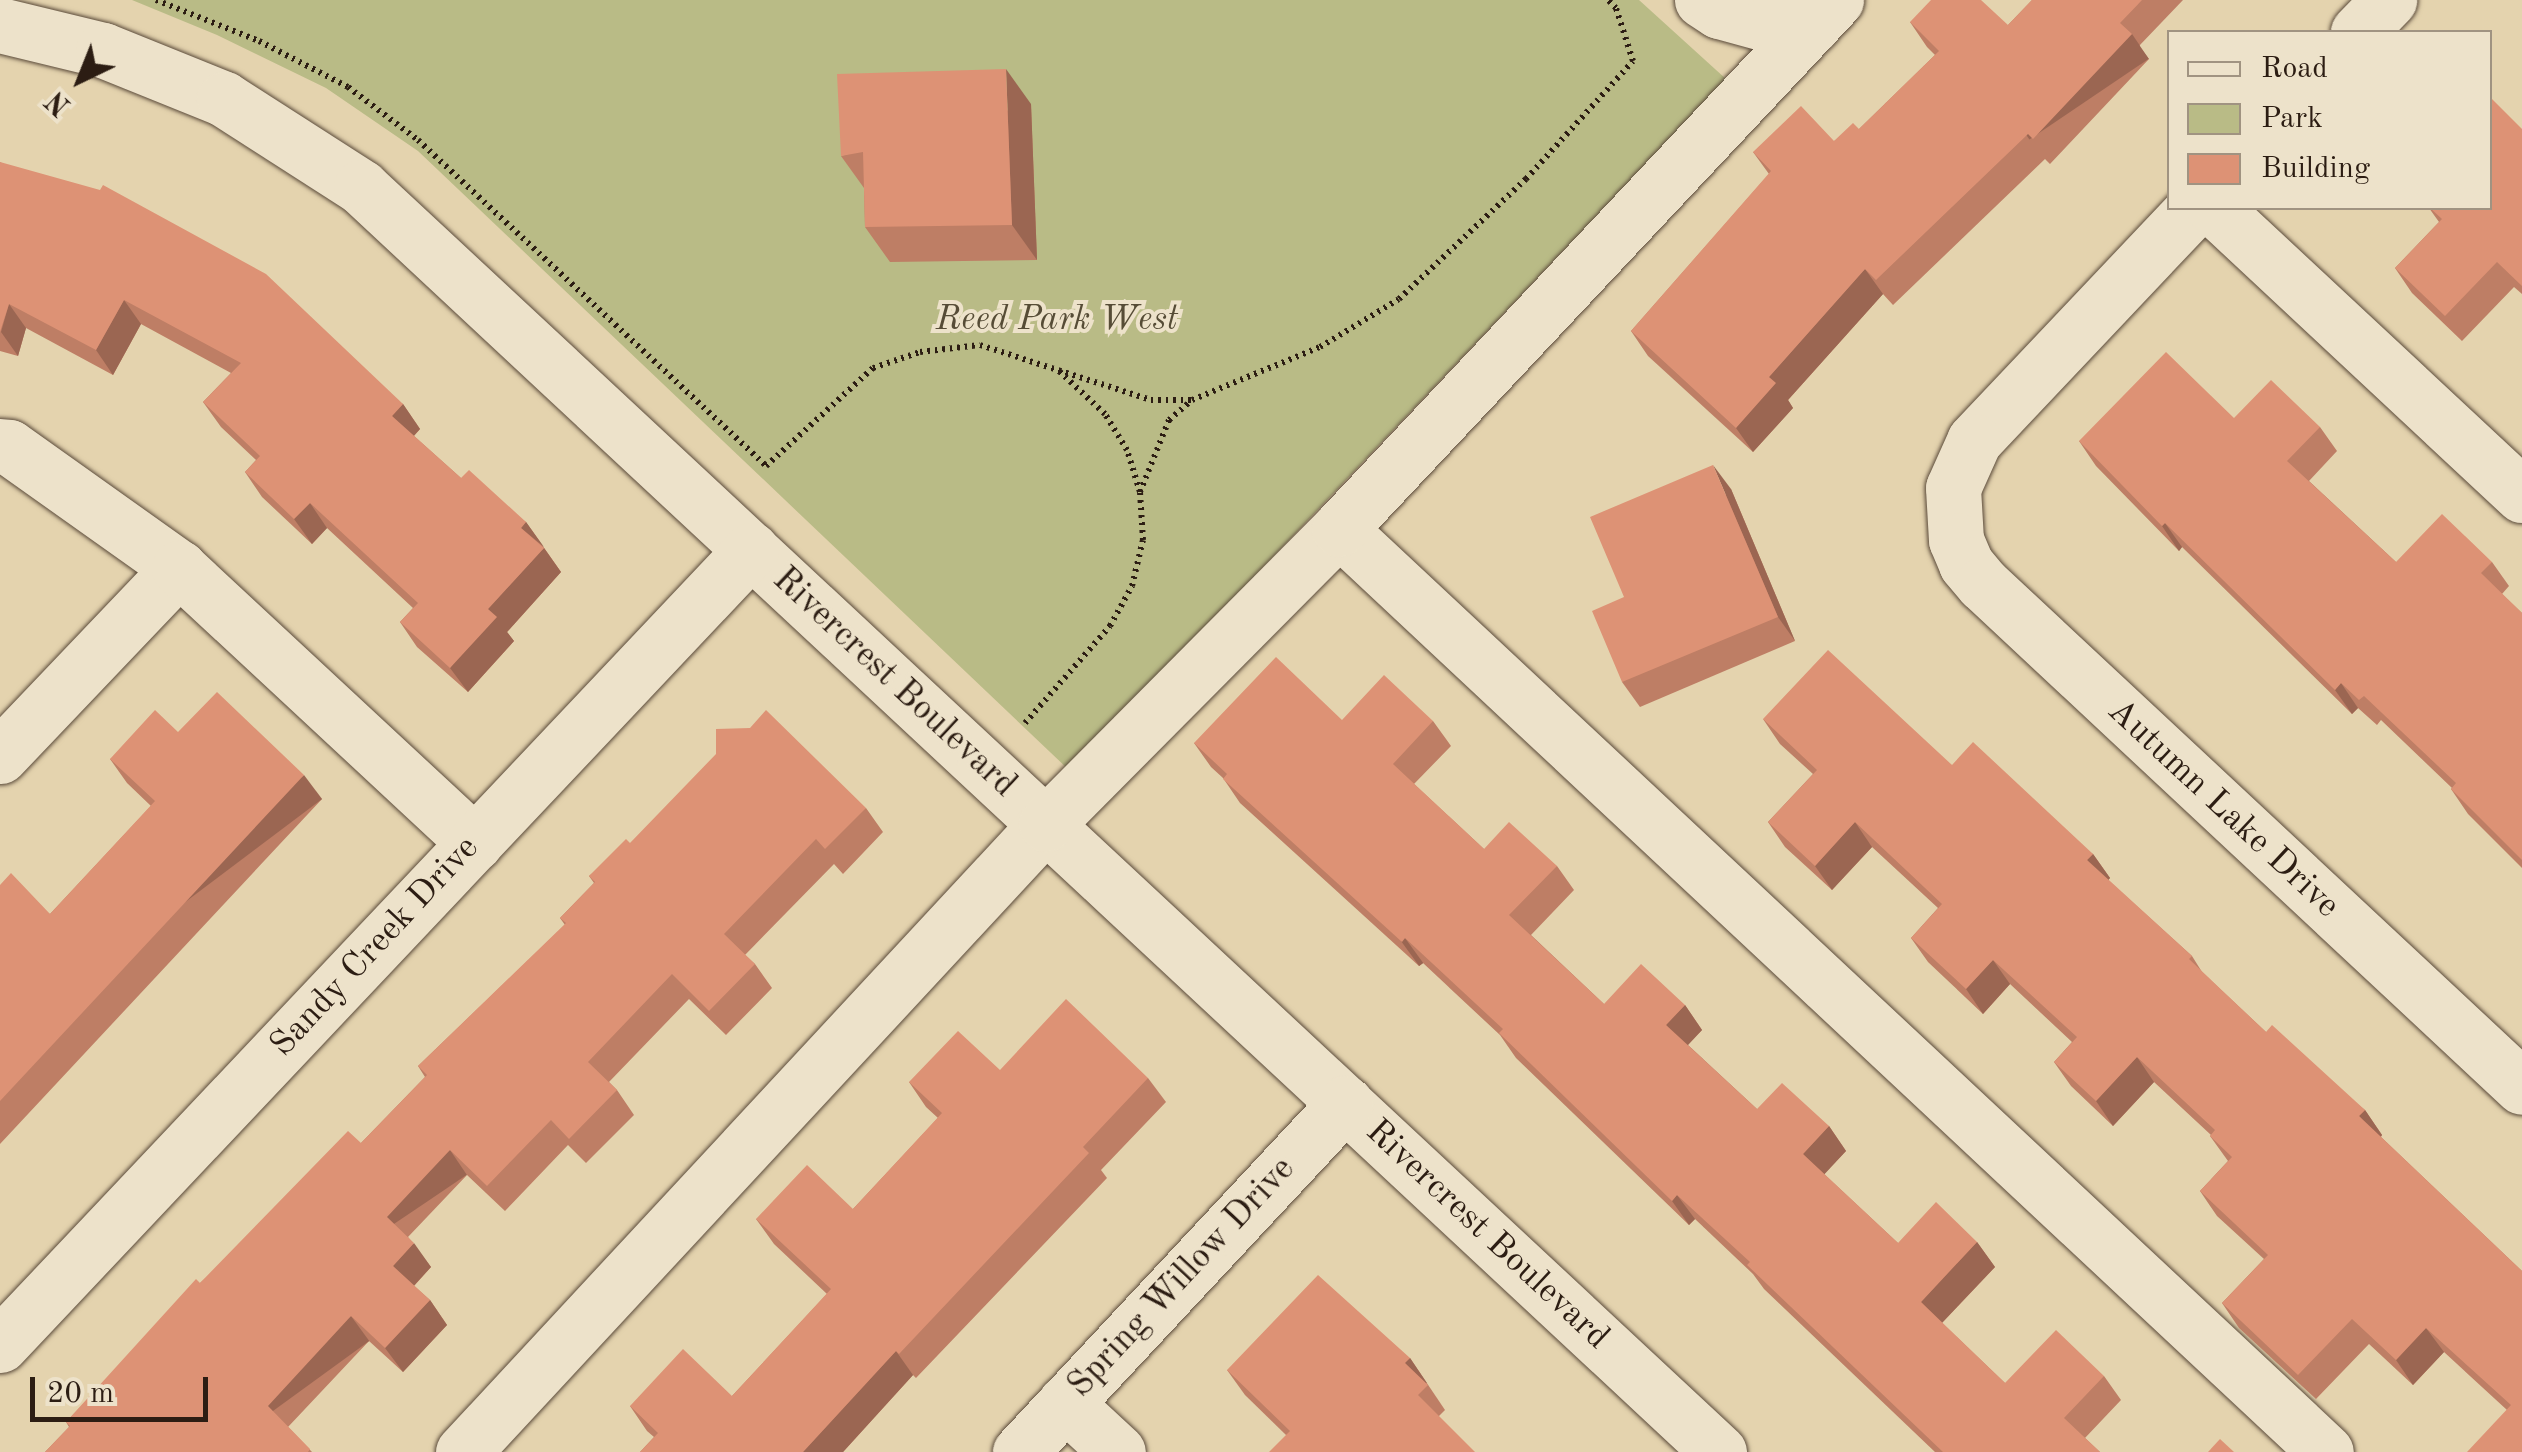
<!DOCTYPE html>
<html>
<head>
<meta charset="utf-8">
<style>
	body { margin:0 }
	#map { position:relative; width:2522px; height:1452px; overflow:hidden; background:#e4d3ae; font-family:"Old Standard TT",serif }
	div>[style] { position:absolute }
	.green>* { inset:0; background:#b9bb86 }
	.path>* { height:6px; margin-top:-3px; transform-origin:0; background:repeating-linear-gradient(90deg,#2c1d13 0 2.5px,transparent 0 7.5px) }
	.roads { filter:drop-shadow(0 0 2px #5a4a3a) drop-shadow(0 0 2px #5a4a3a) }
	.minor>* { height:55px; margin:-27.5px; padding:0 27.5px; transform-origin:27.5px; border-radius:27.5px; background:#ede2ca }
	.wall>* { inset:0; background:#be7e65 }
	.shaded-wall>* { inset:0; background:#9b6652; transform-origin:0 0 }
	.building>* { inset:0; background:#dd9275 }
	span { translate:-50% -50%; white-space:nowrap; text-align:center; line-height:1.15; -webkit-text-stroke:8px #ede2ca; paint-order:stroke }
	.park-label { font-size:35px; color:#564c36; font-style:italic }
	.street-label { font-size:35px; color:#2c1d13 }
	.legend { position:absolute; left:2167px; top:30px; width:325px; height:180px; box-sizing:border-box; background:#ede2ca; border:2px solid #a09381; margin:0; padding:12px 18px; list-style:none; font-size:30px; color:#2c1d13 }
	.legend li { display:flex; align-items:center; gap:20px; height:50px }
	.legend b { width:50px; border:2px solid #a09381 }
	.north { position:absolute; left:30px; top:30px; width:100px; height:100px; -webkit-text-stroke:8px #ede2ca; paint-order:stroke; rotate:223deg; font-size:28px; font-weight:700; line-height:40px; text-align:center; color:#2c1d13 }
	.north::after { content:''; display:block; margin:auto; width:35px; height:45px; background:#2c1d13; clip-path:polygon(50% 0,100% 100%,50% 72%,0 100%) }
	.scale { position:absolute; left:30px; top:1377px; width:178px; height:45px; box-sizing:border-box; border:5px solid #2c1d13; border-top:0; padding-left:12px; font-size:30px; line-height:35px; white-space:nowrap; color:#2c1d13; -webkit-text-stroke:8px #ede2ca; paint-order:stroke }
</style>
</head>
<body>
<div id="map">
	<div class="green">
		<i style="clip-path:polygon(132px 0,1639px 0,1726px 79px,1070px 771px,418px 151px,326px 88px,217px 35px)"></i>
	</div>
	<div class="path">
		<i style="left:156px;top:0;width:111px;rotate:21.7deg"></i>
		<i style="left:259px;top:41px;width:100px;rotate:27.3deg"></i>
		<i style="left:348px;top:87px;width:88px;rotate:37.1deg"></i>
		<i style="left:418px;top:140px;width:477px;rotate:43.1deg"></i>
		<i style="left:766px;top:466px;width:145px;rotate:-42.5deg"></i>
		<i style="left:873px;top:368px;width:50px;rotate:-18.8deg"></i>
		<i style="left:920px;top:352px;width:60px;rotate:-6.7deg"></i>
		<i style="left:980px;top:345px;width:180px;rotate:17.8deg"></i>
		<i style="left:1151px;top:400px;width:41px"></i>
		<i style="left:1140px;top:492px;width:78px;rotate:-68.1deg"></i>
		<i style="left:1169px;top:420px;width:30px;rotate:-41deg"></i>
		<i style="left:1192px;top:400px;width:139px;rotate:-22.5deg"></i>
		<i style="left:1320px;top:347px;width:92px;rotate:-31.3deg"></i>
		<i style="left:1399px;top:299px;width:175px;rotate:-43.4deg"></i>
		<i style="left:1526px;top:179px;width:159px;rotate:-47.8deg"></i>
		<i style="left:1633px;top:61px;width:56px;rotate:-107.8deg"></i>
		<i style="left:1616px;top:8px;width:11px;rotate:-135deg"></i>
		<i style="left:1025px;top:723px;width:129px;rotate:-48.8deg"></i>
		<i style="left:1110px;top:626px;width:46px;rotate:-61.2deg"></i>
		<i style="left:1132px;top:586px;width:47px;rotate:-76.6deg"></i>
		<i style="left:1143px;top:540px;width:48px;rotate:-93.6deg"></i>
		<i style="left:1140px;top:492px;width:44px;rotate:-107.2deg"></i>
		<i style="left:1127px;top:450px;width:42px;rotate:-121.4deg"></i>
		<i style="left:1105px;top:414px;width:63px;rotate:-136.9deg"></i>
	</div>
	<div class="roads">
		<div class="minor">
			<i style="left:1702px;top:0;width:20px;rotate:33deg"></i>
			<i style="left:1719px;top:11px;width:50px;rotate:15.2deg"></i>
			<i style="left:1767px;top:24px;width:45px;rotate:2.5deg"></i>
			<i style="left:0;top:25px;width:106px;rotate:13.6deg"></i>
			<i style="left:103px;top:50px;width:131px;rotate:22deg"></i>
			<i style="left:224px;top:99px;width:163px;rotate:32.7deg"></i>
			<i style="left:361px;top:187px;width:1856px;rotate:42.97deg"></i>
			<i style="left:2358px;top:32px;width:45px;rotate:-45.9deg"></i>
			<i style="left:2194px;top:208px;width:320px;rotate:133.4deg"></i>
			<i style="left:1974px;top:441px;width:51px;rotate:114.1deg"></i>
			<i style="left:1953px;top:488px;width:52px;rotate:86.7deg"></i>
			<i style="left:1956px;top:540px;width:26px;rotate:67deg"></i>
			<i style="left:1966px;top:564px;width:26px;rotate:50deg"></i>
			<i style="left:1983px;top:584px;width:737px;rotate:43.02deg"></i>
			<i style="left:2214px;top:208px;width:421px;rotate:43deg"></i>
			<i style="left:0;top:446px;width:9px;rotate:6deg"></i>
			<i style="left:9px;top:447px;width:209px;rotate:35.4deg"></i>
			<i style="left:1339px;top:529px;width:1351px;rotate:43.08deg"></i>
			<i style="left:0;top:756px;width:260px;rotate:-46.4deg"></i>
			<i style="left:179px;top:568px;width:404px;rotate:42.9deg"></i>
			<i style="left:0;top:1345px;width:1094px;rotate:-46.63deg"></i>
			<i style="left:1065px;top:1403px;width:72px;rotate:42.8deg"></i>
			<i style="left:463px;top:1452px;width:857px;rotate:-47.13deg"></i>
			<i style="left:1046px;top:824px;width:416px;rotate:-45.2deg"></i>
			<i style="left:1339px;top:529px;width:726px;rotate:-46.79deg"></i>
			<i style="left:1020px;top:1452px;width:477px;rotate:-47deg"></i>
		</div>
	</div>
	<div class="wall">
		<i style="clip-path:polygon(2032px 0,2183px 0,2139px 46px,2149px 59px,2050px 164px,2045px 159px,1893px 305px,1883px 294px,1788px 400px,1793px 408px,1753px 452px,1648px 356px,1631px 331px,1769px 174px,1753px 152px,1834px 141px,1859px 129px,1935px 55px,1927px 47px,1910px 22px,2008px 25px)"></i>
		<i style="clip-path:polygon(1031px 104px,1037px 260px,890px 262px,865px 227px,864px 188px,841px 156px)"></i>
		<i style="clip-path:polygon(2522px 129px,2522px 294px,2514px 287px,2462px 341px,2412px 293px,2395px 268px,2439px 222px,2429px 208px,2490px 208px)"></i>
		<i style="clip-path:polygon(0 162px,403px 404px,420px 429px,414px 436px,461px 478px,526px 522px,561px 572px,507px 632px,514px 641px,468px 692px,417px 647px,400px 622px,413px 608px,327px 528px,312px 544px,262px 497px,245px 472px,256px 460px,221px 427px,203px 402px,231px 373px,141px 324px,113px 375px,26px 328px,18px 356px,0 351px)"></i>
		<i style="clip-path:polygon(2234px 418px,2320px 427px,2337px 451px,2309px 481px,2396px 562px,2492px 562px,2509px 586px,2502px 594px,2522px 613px,2522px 868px,2468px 814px,2451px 789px,2452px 788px,2381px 720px,2377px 725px,2358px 708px,2352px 714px,2182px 547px,2179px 551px,2096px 466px,2079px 441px)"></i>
		<i style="clip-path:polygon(1731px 489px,1795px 641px,1640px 707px,1622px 682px,1624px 597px)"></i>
		<i style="clip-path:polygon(1763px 719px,1952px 765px,2093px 854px,2110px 878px,2108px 880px,2192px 956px,2202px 972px,2266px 1032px,2365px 1110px,2382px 1135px,2381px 1137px,2522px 1271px,2522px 1452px,2507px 1410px,2444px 1352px,2413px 1385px,2369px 1344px,2316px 1399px,2239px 1328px,2222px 1303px,2264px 1259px,2217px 1216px,2200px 1191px,2228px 1161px,2210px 1136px,2211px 1135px,2154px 1082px,2113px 1126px,2071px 1086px,2054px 1062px,2072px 1042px,2010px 984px,1983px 1014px,1928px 962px,1911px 938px,1938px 908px,1872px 847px,1832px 890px,1785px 847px,1768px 822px,1813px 774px,1780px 744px)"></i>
		<i style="clip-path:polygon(1342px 720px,1433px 721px,1451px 746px,1414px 784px,1484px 849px,1557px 866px,1574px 890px,1531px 935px,1604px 1004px,1685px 1005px,1702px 1030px,1688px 1045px,1757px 1109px,1829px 1126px,1846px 1151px,1824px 1174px,1898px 1243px,1977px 1242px,1995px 1267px,1942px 1323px,2005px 1383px,2104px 1376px,2121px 1400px,2085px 1438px,2100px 1452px,1935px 1452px,1764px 1289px,1753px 1274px,1695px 1219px,1689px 1225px,1516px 1058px,1500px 1035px,1423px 963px,1419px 966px,1240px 803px,1223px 778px,1211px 767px,1194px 743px)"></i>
		<i style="clip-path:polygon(178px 732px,322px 799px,0 1144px,0 885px,50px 914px,151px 806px,127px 783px,110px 759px)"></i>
		<i style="clip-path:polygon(866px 808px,883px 832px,843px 874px,834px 864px,745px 955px,755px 964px,772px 988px,726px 1035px,689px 999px,609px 1082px,617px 1090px,634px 1115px,586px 1163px,568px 1145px,505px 1211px,467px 1175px,408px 1237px,431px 1267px,414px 1286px,430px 1300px,447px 1325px,403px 1372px,369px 1341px,288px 1427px,312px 1452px,45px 1452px,69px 1427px,66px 1422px,200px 1283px,361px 1143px,425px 1077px,418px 1066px,565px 925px,560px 918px,594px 883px,589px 876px,630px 843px)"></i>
		<i style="clip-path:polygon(1000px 1070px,1148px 1078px,1166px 1102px,1101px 1170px,1107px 1178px,916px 1378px,913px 1375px,843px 1452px,640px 1452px,654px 1437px,647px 1431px,630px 1406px,732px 1396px,827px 1294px,774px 1244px,756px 1219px,853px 1209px,938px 1118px,926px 1107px,909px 1082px)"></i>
		<i style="clip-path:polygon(1410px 1358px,1445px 1410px,1439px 1416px,1286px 1435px,1245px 1395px,1227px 1370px)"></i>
	</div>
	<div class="shaded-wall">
		<i style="left:2132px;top:34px;width:30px;height:144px;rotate:56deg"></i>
		<i style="clip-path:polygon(1006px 69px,1031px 104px,1037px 260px,1012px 225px)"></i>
		<i style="clip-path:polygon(1865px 269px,1883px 294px,1788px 400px,1793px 408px,1753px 452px,1736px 428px,1769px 377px)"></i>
		<i style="clip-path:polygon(124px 300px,141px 324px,113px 375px,96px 350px)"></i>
		<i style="clip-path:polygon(9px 304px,26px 328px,18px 356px,1px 332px)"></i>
		<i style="clip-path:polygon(403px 404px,420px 429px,409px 441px,392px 416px)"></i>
		<i style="clip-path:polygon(1713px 465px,1731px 489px,1795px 641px,1778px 617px)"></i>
		<i style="clip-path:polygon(310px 503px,327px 528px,312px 544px,294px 519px)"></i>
		<i style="clip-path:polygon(526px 522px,544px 547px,521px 528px)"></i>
		<i style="clip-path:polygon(2165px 523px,2182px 547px,2179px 551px,2162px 526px)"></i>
		<i style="clip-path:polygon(544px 548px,561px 572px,507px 632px,514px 641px,468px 692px,450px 668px,488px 609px)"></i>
		<i style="clip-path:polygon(2341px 683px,2358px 708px,2352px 714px,2335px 690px)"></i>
		<i style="left:304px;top:775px;width:30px;height:446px;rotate:53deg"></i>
		<i style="clip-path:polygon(1855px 822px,1872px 847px,1832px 890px,1815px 866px)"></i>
		<i style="clip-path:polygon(2093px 854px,2110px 878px,2104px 885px,2087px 860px)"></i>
		<i style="left:1405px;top:938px;width:31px;height:5px;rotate:54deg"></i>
		<i style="clip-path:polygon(1993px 960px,2010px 984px,1983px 1014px,1966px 989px)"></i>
		<i style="clip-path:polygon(1685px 1005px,1702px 1030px,1684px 1049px,1666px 1025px)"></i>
		<i style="clip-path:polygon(2137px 1057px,2154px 1082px,2113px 1126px,2096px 1101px)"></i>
		<i style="clip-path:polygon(2365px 1110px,2382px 1135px,2377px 1141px,2359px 1116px)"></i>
		<i style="clip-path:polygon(1829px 1126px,1846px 1151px,1820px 1179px,1803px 1154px)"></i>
		<i style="left:450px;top:1150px;width:30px;height:92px;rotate:56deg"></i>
		<i style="clip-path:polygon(1677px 1195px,1695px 1219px,1689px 1225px,1672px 1201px)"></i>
		<i style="clip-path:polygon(1977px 1242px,1995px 1267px,1938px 1327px,1921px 1302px)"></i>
		<i style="clip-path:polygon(414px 1243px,431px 1267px,410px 1290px,393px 1266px)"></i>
		<i style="clip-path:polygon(430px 1300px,447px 1325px,403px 1372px,385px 1348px)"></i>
		<i style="left:351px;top:1316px;width:31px;height:122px;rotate:54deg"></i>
		<i style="clip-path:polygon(2426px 1328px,2444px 1352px,2413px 1385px,2396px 1360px)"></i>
		<i style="clip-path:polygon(896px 1351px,913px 1375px,843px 1452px,803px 1452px)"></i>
		<i style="left:1410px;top:1358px;width:30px;height:7px;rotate:56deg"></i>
	</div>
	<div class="building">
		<i style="clip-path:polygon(1931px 0,1981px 0,2008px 25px,2032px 0,2142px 0,2120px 23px,2132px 34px,2033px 139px,2028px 134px,1876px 280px,1865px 269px,1769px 377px,1776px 383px,1736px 428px,1631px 331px,1771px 171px,1753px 152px,1801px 106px,1834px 141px,1853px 123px,1859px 129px,1939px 51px,1910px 22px)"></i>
		<i style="clip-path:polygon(1006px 69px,1012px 225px,865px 227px,863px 152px,841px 156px,837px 74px)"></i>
		<i style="clip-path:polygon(2490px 97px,2522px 129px,2522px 286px,2497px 262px,2445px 316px,2395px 268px,2442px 219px,2430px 208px,2490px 208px)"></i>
		<i style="clip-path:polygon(0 162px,100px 190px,103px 185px,266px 274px,403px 404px,392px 416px,461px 478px,469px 470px,526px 522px,521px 528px,544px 548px,488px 609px,497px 617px,450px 668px,400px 622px,418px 603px,310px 503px,294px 519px,245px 472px,260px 456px,203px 402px,241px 363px,124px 300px,96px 350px,9px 304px,0 332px)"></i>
		<i style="clip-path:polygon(2166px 352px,2234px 418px,2271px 380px,2320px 427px,2287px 461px,2396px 562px,2442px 514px,2492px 562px,2481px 573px,2522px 613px,2522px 860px,2451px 789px,2456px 783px,2364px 696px,2359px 700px,2341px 683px,2335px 690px,2165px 523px,2162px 526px,2079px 441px)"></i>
		<i style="clip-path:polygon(1713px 465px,1778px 617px,1622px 682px,1592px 611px,1624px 597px,1590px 517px)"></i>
		<i style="clip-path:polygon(1828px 650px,1952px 765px,1973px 742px,2093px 854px,2087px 860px,2192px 956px,2189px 959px,2266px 1032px,2272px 1025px,2365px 1110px,2359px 1116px,2522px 1271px,2522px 1452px,2467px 1452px,2511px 1405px,2426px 1328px,2396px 1360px,2352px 1319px,2298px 1375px,2222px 1303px,2268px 1255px,2200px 1191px,2232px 1157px,2210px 1136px,2215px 1130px,2137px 1057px,2096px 1101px,2054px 1062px,2077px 1037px,1993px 960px,1966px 989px,1911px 938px,1942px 904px,1855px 822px,1815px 866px,1768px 822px,1817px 770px,1763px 719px)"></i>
		<i style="clip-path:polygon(1276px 657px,1342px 720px,1384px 675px,1433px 721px,1393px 764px,1484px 849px,1509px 822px,1557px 866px,1509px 915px,1604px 1004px,1641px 964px,1685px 1005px,1666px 1025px,1757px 1109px,1782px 1083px,1829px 1126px,1803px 1154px,1898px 1243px,1936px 1202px,1977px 1242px,1921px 1302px,2005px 1383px,2056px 1330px,2104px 1376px,2064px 1418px,2100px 1452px,1943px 1452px,1747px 1265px,1750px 1262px,1677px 1195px,1672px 1201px,1499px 1033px,1503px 1029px,1405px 938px,1402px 942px,1223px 779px,1227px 774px,1194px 743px)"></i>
		<i style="clip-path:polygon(217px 692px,304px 775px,0 1101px,0 885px,11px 873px,50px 914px,155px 801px,110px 759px,155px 710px,178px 732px)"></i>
		<i style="clip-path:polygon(766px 710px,866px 808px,825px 849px,816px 839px,724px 934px,755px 964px,709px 1011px,672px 974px,588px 1062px,617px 1090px,569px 1139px,551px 1120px,487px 1186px,450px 1150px,387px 1217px,414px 1243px,393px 1266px,430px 1300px,385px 1348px,351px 1316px,268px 1406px,310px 1449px,308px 1452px,45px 1452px,70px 1426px,66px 1422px,196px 1279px,200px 1283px,348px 1131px,361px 1143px,427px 1075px,418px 1066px,566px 923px,560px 918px,595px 882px,589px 876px,626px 839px,630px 843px,716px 754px,716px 729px,750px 728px)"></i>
		<i style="clip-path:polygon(1066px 999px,1148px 1078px,1083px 1147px,1089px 1153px,899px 1354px,896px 1351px,803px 1452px,640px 1452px,658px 1433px,630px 1406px,683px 1349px,732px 1396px,831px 1289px,756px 1219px,807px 1165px,853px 1209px,942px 1113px,909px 1082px,958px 1031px,1000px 1070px)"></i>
		<i style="clip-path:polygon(1318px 1275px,1410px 1358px,1405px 1363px,1428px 1385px,1418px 1395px,1475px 1452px,1269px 1452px,1290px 1431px,1227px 1370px)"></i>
		<i style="clip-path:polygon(2220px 1439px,2234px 1452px,2208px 1452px)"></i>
	</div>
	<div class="park-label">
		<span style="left:1057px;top:320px">Reed Park West</span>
	</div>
	<div class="street-label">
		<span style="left:894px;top:683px;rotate:43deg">Rivercrest Boulevard</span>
		<span style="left:2223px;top:809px;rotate:43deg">Autumn Lake Drive</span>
		<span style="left:375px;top:947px;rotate:-47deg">Sandy Creek Drive</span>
		<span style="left:1487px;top:1235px;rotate:43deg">Rivercrest Boulevard</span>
		<span style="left:1182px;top:1278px;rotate:-47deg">Spring Willow Drive</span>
	</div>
	<ul class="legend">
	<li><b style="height:12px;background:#ede2ca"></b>Road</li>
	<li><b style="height:28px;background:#b9bb86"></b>Park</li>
	<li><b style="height:28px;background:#dd9275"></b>Building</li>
	</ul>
	<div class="north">N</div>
	<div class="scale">20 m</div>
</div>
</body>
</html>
